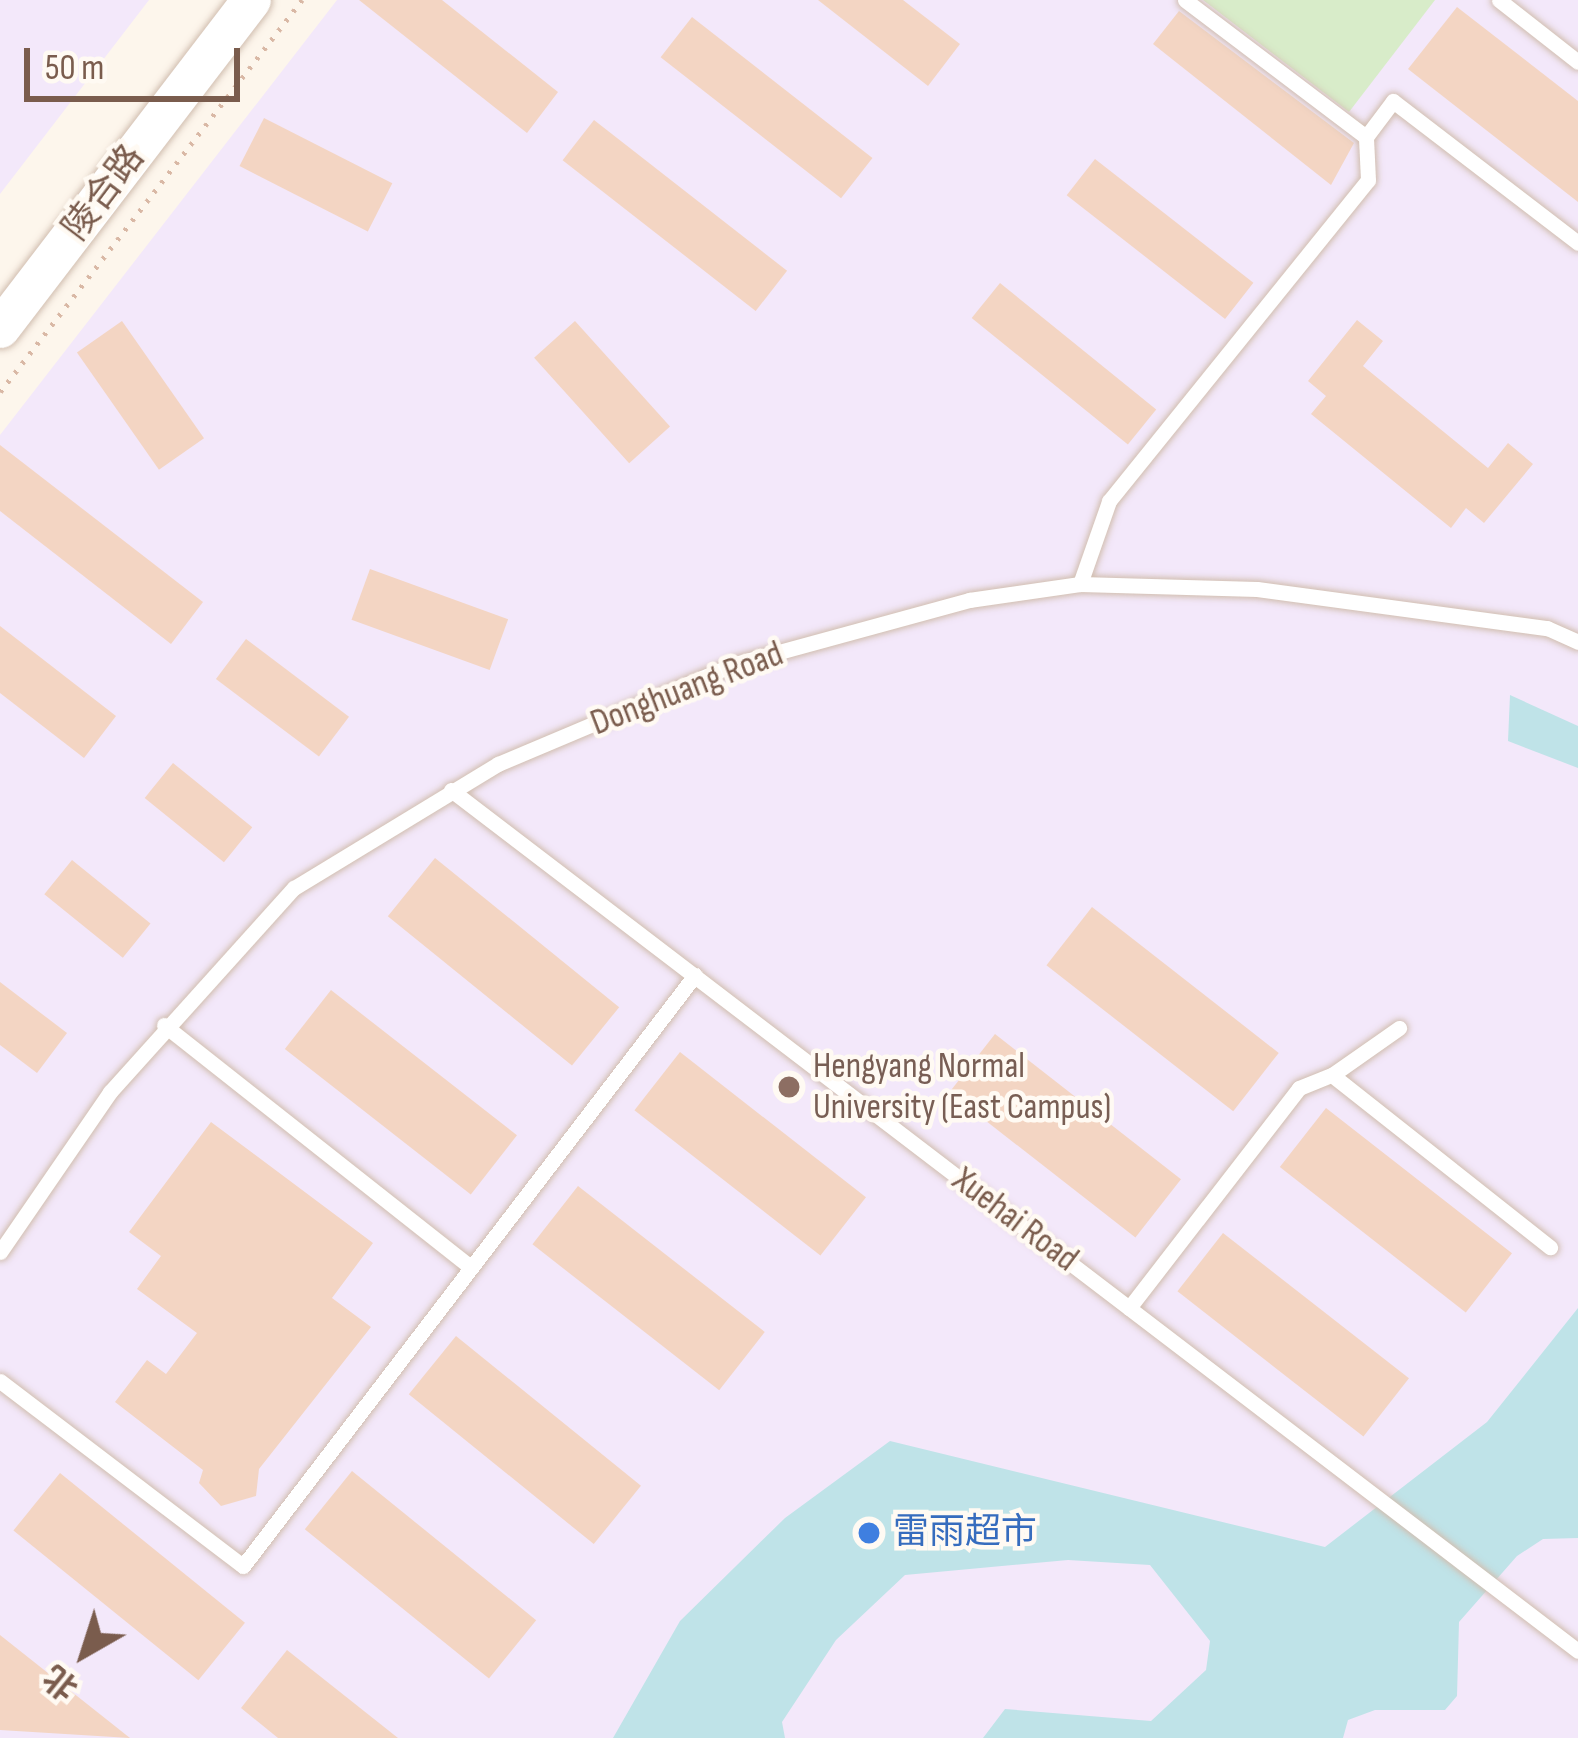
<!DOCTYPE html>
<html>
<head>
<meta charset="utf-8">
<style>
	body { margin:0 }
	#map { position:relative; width:1578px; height:1738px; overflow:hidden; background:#fdf6ec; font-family:"Sofia Sans Condensed","Noto Sans SC",sans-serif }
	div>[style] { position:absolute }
	.education>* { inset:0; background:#f3e8fa }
	.green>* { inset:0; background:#d8ecc9 }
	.water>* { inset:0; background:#bfe3e8 }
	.building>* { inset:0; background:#f3d5c3; transform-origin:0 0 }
	.path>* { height:4.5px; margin-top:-2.25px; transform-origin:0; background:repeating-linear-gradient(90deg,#d9b8a5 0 3px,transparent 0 12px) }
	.roads { filter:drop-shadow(0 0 3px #d1beb0) drop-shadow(0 0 3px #d1beb0) }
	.service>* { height:15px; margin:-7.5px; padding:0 7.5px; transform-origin:7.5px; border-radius:7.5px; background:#fff }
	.tertiary>* { height:39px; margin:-19.5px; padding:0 19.5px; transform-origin:19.5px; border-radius:19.5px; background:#fff }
	.dots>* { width:33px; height:33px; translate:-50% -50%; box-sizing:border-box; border:6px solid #fffaf3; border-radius:50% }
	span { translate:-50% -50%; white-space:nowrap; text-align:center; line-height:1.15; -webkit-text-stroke:9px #fffaf3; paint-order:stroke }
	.street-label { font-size:36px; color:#7a5c4d }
	.education-label { font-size:36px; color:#785e54 }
	.left { translate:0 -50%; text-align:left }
	.shop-label { font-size:36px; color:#366cbe }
	.north { position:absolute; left:24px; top:1594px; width:120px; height:120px; -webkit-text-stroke:9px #fffaf3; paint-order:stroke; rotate:219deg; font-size:33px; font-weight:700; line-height:48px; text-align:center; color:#7a5c4d }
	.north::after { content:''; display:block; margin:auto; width:42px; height:54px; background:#7a5c4d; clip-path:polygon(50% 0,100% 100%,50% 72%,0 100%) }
	.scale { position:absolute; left:24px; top:48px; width:216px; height:54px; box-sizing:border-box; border:6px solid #7a5c4d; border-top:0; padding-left:15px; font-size:36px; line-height:42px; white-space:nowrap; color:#7a5c4d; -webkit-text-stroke:9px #fffaf3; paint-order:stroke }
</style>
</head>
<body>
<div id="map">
	<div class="education">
		<i style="clip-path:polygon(0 0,149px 0,0 194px)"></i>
		<i style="clip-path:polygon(337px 0,1578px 0,1578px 1738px,0 1738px,0 435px)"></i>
	</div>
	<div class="green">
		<i style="clip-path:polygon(1203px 0,1435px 0,1349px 112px)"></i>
	</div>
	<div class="water">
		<i style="clip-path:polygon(1510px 695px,1578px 726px,1578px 768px,1508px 741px)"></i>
		<i style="clip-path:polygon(1578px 1308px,1578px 1538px,1543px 1539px,1517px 1556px,1459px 1622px,1457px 1696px,1445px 1710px,1375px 1710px,1348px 1720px,1343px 1738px,983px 1738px,1005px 1709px,1151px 1721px,1206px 1670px,1210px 1641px,1150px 1565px,1068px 1560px,905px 1575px,836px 1640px,782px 1722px,785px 1738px,613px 1738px,680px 1621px,785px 1518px,890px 1441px,1325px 1547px,1487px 1422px)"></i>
	</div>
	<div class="building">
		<i style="clip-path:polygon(359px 0,442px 0,558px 92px,527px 133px)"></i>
		<i style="clip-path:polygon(818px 0,903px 0,960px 44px,928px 86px)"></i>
		<i style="clip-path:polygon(1457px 7px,1578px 101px,1578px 202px,1408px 69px)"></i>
		<i style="clip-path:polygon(1179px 11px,1354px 143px,1331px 185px,1153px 44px)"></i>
		<i style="left:692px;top:17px;width:229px;height:51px;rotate:38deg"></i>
		<i style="left:264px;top:118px;width:144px;height:54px;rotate:27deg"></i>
		<i style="left:594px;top:120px;width:245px;height:51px;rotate:38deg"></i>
		<i style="left:1095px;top:159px;width:201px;height:46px;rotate:38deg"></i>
		<i style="left:1000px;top:283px;width:201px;height:45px;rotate:39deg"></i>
		<i style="clip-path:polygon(1357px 320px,1383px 341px,1363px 366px,1488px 468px,1508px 443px,1533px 464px,1484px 523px,1466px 508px,1451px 528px,1311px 414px,1326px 396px,1308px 381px)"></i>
		<i style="left:122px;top:321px;width:143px;height:55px;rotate:55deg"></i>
		<i style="left:575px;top:321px;width:142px;height:55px;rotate:48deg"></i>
		<i style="clip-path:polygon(0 445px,203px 602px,171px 644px,0 511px)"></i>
		<i style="left:370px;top:569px;width:147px;height:54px;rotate:20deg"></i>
		<i style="clip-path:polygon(0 626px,116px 716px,84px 758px,0 693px)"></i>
		<i style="left:246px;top:639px;width:129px;height:50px;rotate:37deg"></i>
		<i style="left:173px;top:763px;width:102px;height:45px;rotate:39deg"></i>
		<i style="left:435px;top:858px;width:237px;height:75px;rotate:39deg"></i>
		<i style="left:72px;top:860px;width:101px;height:44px;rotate:39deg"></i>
		<i style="left:1092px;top:907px;width:237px;height:74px;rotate:38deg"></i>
		<i style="clip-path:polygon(0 982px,67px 1033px,37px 1073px,0 1045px)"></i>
		<i style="left:331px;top:990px;width:236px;height:75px;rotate:38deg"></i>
		<i style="left:995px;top:1034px;width:236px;height:74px;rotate:38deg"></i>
		<i style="left:680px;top:1052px;width:236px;height:74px;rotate:38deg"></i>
		<i style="left:1326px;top:1108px;width:236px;height:75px;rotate:38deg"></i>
		<i style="clip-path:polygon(211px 1122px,373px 1243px,332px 1298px,371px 1327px,259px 1469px,256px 1496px,221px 1506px,199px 1483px,203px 1470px,115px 1402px,147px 1360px,166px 1374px,197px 1333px,137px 1289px,161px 1256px,129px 1232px)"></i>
		<i style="left:578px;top:1186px;width:237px;height:74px;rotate:38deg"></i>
		<i style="left:1223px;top:1233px;width:236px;height:74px;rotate:38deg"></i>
		<i style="left:456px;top:1336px;width:238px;height:75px;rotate:39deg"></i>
		<i style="left:352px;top:1471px;width:237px;height:75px;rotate:39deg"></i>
		<i style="left:60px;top:1473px;width:238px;height:74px;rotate:39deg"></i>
		<i style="clip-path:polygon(0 1635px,130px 1738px,0 1730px)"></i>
		<i style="clip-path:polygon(287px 1650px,398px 1738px,278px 1738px,241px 1708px)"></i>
	</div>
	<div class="path">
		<i style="left:0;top:392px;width:495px;rotate:-52.4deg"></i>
	</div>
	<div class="roads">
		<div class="service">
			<i style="left:1185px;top:0;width:227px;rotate:37.1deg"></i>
			<i style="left:1366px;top:137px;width:45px;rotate:-53.1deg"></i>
			<i style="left:1393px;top:101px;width:233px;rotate:37.5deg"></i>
			<i style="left:1499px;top:0;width:100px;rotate:38.1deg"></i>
			<i style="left:1080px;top:584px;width:88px;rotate:-70.7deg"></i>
			<i style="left:1109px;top:501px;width:412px;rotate:-51.1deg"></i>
			<i style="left:1368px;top:180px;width:43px;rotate:-92.7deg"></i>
			<i style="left:451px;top:790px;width:1418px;rotate:37.38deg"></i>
			<i style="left:164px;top:1025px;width:389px;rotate:38.3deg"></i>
			<i style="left:1332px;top:1075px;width:82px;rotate:-35deg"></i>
			<i style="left:0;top:1252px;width:194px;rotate:-55.5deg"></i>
			<i style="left:110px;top:1092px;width:275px;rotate:-48deg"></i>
			<i style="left:294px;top:888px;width:239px;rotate:-31.3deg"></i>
			<i style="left:498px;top:764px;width:257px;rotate:-22.9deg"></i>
			<i style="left:735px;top:664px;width:243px;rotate:-15.3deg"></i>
			<i style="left:969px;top:600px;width:112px;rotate:-8.2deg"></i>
			<i style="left:1080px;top:584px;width:177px;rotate:1.6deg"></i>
			<i style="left:1257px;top:589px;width:293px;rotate:7.7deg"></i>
			<i style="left:1547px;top:628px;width:34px;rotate:24deg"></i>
			<i style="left:1129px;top:1308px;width:278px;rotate:-52.3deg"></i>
			<i style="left:1299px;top:1088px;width:35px;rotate:-22deg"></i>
			<i style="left:1332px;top:1075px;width:278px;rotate:38.3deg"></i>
			<i style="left:0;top:1381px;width:305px;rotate:37.3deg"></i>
			<i style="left:243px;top:1566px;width:744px;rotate:-52.59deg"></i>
		</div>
		<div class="tertiary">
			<i style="left:0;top:328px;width:413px;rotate:-52.6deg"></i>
		</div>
	</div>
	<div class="dots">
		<i style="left:789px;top:1087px;background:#8d6e63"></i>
		<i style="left:869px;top:1533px;background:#3f7fe0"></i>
	</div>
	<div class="street-label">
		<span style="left:104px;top:193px;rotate:-53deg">陵合路</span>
		<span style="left:687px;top:689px;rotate:-21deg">Donghuang Road</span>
		<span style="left:1015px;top:1220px;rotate:37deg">Xuehai Road</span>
	</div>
	<div class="education-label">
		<span class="left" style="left:813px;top:1087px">Hengyang Normal<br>University (East Campus)</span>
	</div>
	<div class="shop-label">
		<span class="left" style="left:893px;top:1533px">雷雨超市</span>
	</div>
	<div class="north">北</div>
	<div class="scale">50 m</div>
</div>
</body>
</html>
